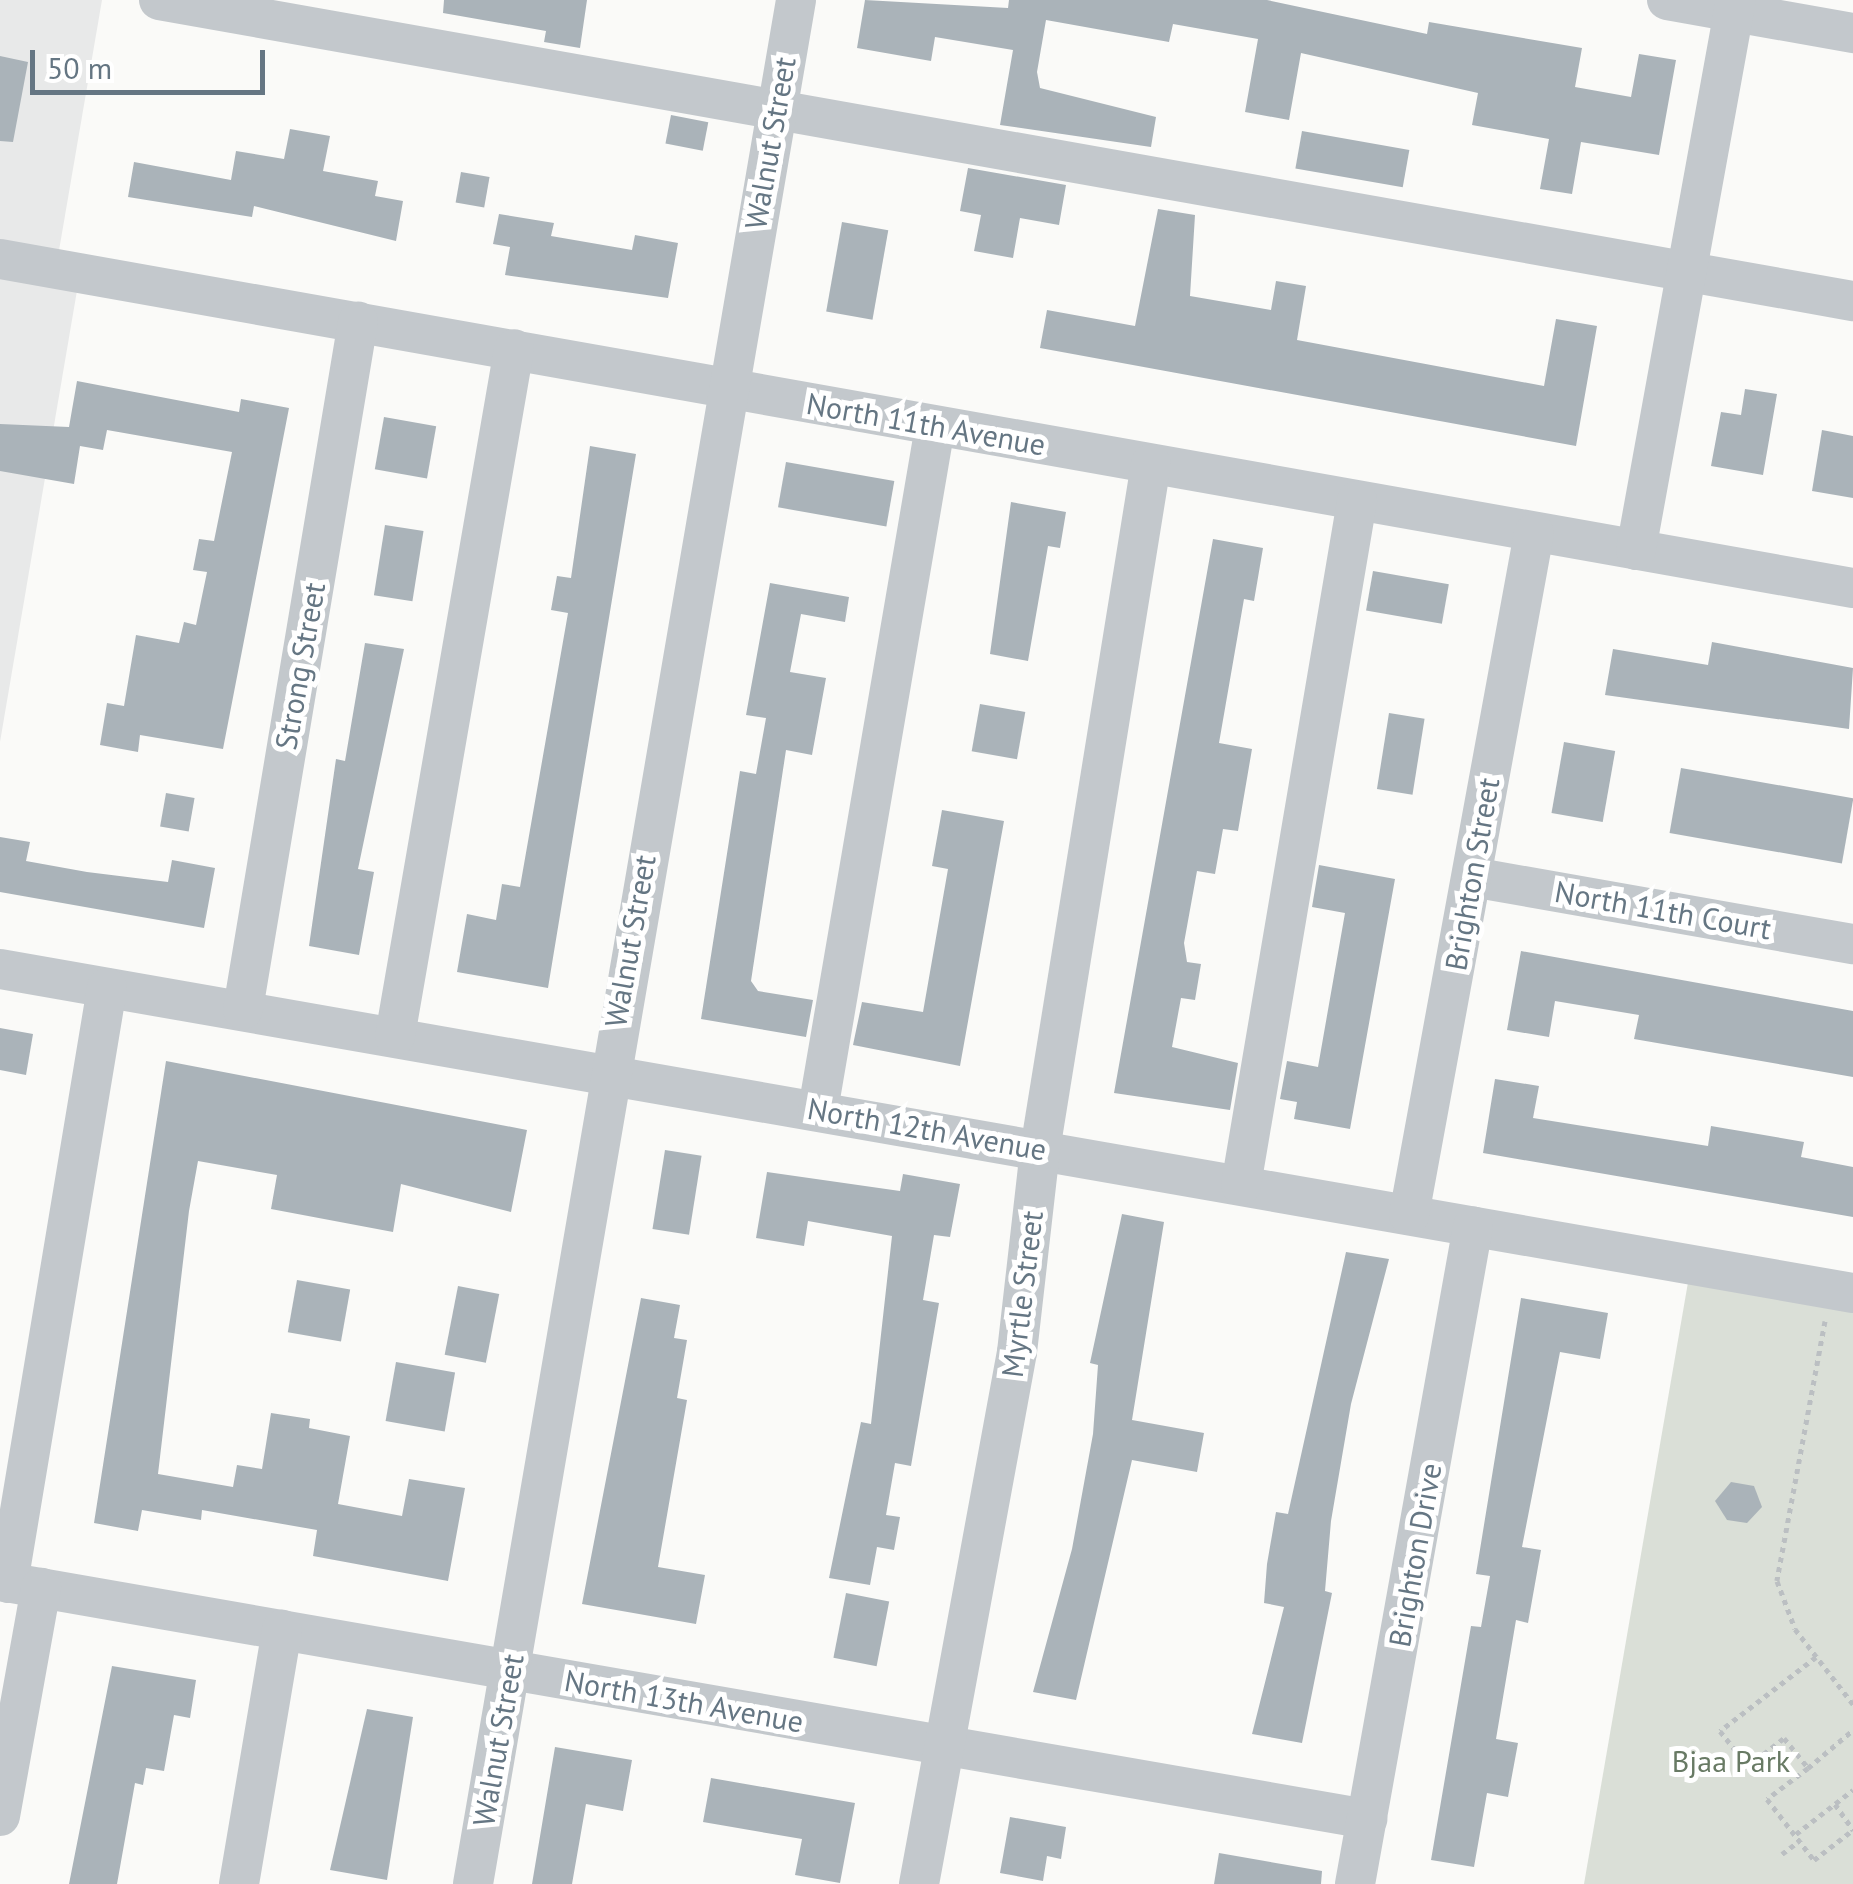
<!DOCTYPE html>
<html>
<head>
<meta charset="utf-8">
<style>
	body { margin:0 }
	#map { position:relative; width:1853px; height:1884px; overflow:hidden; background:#fafaf8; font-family:"PT Sans",sans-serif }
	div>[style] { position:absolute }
	.built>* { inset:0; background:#e8e9e9 }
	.green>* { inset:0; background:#dadfd7 }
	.building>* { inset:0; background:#aab3b9; transform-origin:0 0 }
	.path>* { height:5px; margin-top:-2.5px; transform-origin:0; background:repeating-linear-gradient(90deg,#bbbfc2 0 5px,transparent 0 10px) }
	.minor>* { height:40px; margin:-20px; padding:0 20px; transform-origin:20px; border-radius:20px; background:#c3c8cc }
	span { translate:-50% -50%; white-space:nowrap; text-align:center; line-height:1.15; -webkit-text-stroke:10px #fff; paint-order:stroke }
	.street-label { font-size:30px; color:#657683 }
	.park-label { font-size:30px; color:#687a64 }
	.scale { position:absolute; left:30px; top:50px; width:235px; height:45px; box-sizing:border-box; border:5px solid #657683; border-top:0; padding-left:12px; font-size:30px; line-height:35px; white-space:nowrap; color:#657683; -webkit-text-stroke:8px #fff; paint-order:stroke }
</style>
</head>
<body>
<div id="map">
	<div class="built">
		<i style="clip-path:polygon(0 0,102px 0,56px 268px,80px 273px,0 742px)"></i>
	</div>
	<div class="green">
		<i style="clip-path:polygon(1691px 1265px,1853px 1293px,1853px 1884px,1584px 1884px)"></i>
	</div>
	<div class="building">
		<i style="clip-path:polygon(444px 0,587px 0,580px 48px,544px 42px,546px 31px,443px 13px)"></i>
		<i style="clip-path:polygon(865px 0,1008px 8px,1009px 0,1267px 0,1427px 34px,1429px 22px,1582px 48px,1575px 87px,1631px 97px,1639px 54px,1676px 60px,1659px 155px,1581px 142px,1572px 194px,1540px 189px,1549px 139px,1472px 125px,1478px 93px,1301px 53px,1289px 120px,1245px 112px,1258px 39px,1173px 24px,1169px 42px,1046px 20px,1037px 72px,1040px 88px,1156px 117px,1151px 147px,1000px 125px,1013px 50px,935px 37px,931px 61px,857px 48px)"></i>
		<i style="clip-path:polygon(0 56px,28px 62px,13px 142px,0 141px)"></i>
		<i style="left:671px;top:115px;width:38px;height:29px;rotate:11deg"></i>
		<i style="clip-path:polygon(290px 129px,330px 136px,323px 171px,378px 181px,375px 196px,403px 201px,396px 241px,254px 206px,252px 217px,128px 197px,134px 162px,231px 180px,236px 151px,284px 159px)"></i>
		<i style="left:1302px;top:131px;width:109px;height:38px;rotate:10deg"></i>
		<i style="clip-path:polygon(968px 168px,1066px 185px,1059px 225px,1020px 218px,1013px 258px,974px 251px,981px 215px,960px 211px)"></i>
		<i style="left:461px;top:172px;width:29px;height:31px;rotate:10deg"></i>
		<i style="clip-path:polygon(1158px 209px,1195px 215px,1190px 296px,1271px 310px,1276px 281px,1306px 286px,1297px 340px,1544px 386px,1556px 319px,1597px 326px,1576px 446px,1040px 348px,1047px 310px,1135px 326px)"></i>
		<i style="clip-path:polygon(499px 214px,554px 223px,551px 236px,632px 250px,635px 235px,678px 243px,668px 298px,505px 275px,510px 247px,493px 244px)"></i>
		<i style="left:842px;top:222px;width:47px;height:91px;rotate:10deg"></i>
		<i style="clip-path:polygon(77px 381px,239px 412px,241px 399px,289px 408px,223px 749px,140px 735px,138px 752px,100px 745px,107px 703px,124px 706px,136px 635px,179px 643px,184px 622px,196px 625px,207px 572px,193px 570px,199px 539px,214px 541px,232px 452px,107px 430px,103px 450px,80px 446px,74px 484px,0 471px,0 424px,69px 427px)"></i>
		<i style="clip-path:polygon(1745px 389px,1777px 394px,1763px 475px,1711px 466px,1721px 412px,1741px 415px)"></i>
		<i style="left:384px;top:417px;width:53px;height:53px;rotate:10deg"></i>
		<i style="clip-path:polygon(1822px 430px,1853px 436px,1853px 498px,1812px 491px)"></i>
		<i style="clip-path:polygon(590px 446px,636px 454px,548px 988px,457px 972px,467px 914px,496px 920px,502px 884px,520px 887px,568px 613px,551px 610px,557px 576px,571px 578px)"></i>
		<i style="left:786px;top:462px;width:110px;height:46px;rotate:10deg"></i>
		<i style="clip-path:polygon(1011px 502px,1066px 512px,1060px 548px,1048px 546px,1028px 661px,990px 654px)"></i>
		<i style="left:385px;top:525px;width:39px;height:71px;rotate:9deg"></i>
		<i style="clip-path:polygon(1213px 539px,1263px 548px,1254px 601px,1244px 599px,1219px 743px,1252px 749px,1238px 831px,1223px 829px,1215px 874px,1197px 871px,1184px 943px,1187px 962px,1201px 964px,1195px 1000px,1181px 998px,1172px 1047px,1238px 1063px,1230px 1110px,1114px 1093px)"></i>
		<i style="left:1373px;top:571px;width:77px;height:40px;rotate:10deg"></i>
		<i style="clip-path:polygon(770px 583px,849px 597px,845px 622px,801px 614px,790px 672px,826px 678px,812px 755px,786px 750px,751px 981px,758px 991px,813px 1000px,806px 1037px,701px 1019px,740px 771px,756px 774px,766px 718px,746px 715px)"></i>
		<i style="clip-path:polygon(1712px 642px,1853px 668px,1849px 729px,1605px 695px,1613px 649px,1708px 665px)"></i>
		<i style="clip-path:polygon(365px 643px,404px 649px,358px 869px,374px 872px,359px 955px,309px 946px,336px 759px,345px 761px)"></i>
		<i style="left:980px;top:704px;width:46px;height:48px;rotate:10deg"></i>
		<i style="left:1389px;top:713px;width:36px;height:77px;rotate:9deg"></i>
		<i style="left:1564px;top:742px;width:52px;height:72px;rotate:10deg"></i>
		<i style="left:1681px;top:768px;width:175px;height:66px;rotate:10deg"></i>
		<i style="left:166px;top:793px;width:29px;height:34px;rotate:10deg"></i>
		<i style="clip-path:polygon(942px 810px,1004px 821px,960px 1066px,853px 1045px,862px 1002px,923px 1012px,948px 869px,932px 866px)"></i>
		<i style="clip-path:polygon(0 837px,30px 842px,26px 861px,87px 872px,168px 882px,172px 860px,215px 868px,204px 928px,0 892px)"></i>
		<i style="clip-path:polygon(1319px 865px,1395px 879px,1350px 1129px,1294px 1119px,1297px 1102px,1280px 1099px,1287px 1061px,1318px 1067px,1345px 913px,1312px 907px)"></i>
		<i style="clip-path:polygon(1521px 951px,1853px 1011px,1853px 1077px,1634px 1039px,1639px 1015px,1555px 1001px,1549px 1037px,1507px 1030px)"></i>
		<i style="clip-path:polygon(0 1028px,33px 1034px,26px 1075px,0 1070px)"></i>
		<i style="clip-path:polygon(166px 1061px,527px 1130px,511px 1212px,401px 1184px,393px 1232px,271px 1209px,277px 1175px,198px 1161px,189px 1211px,158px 1474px,233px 1487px,237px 1465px,262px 1469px,271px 1413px,310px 1419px,309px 1428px,350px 1436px,338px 1504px,402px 1516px,409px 1479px,465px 1488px,448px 1581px,313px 1556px,317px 1530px,202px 1510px,201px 1520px,142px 1510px,138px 1531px,94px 1523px)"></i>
		<i style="clip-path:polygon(1495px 1079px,1539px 1086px,1533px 1118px,1708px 1146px,1711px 1126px,1804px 1142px,1801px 1157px,1853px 1167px,1853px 1217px,1483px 1153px)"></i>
		<i style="left:665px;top:1150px;width:37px;height:80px;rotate:9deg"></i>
		<i style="clip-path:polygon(767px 1172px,900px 1191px,903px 1174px,960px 1184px,950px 1237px,934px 1235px,923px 1300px,939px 1303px,911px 1466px,895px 1463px,886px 1515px,900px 1517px,894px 1550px,877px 1547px,870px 1585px,829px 1578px,861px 1422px,871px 1424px,892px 1236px,808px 1221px,804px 1246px,756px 1238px)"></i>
		<i style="clip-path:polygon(1122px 1214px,1164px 1222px,1132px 1420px,1204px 1433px,1197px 1472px,1132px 1460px,1076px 1700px,1033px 1692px,1072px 1549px,1093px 1434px,1098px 1365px,1090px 1363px)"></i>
		<i style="clip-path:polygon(1346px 1252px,1389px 1259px,1351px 1404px,1331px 1521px,1325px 1591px,1332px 1593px,1302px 1743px,1252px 1734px,1284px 1607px,1264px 1603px,1267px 1564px,1276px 1512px,1288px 1514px)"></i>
		<i style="left:297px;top:1280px;width:54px;height:53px;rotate:10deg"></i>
		<i style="left:458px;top:1286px;width:42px;height:70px;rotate:11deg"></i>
		<i style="clip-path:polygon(641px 1298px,680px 1305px,674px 1338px,687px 1340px,677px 1398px,687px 1400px,658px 1567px,705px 1575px,696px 1624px,582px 1604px)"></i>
		<i style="clip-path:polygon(1521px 1298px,1608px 1313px,1600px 1359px,1560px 1352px,1522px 1547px,1541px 1550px,1528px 1623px,1516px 1620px,1496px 1739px,1518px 1743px,1508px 1797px,1487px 1793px,1474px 1867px,1431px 1860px,1471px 1626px,1481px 1627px,1490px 1576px,1476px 1574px)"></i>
		<i style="left:396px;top:1362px;width:60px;height:60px;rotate:10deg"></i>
		<i style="clip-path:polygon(1731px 1482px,1754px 1486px,1762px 1507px,1747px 1523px,1727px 1520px,1715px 1501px)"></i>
		<i style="left:846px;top:1593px;width:44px;height:66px;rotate:11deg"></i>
		<i style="clip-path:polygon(112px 1666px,196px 1680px,190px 1718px,174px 1715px,164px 1771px,146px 1768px,143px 1785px,135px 1783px,117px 1884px,69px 1884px)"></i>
		<i style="clip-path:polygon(367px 1709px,413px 1717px,387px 1880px,330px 1870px)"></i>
		<i style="clip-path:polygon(555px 1747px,632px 1760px,623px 1811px,586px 1804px,572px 1884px,532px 1884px)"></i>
		<i style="clip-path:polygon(711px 1778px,855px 1803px,840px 1883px,795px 1875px,802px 1839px,703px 1822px)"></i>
		<i style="clip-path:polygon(1010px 1817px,1066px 1827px,1061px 1859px,1047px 1856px,1043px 1881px,1000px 1873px)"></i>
		<i style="clip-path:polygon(1219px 1853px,1322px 1871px,1321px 1884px,1214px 1884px)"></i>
	</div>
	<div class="path">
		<i style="left:1825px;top:1321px;width:264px;rotate:100.5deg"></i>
		<i style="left:1777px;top:1581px;width:51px;rotate:69.4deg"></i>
		<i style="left:1795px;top:1629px;width:95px;rotate:52.3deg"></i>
		<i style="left:1816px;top:1657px;width:121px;rotate:142.4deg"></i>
		<i style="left:1720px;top:1731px;width:45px;rotate:51.3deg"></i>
		<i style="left:1748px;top:1766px;width:46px;rotate:-37.9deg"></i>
		<i style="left:1784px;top:1738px;width:38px;rotate:51deg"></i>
		<i style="left:1808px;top:1768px;width:51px;rotate:142.9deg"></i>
		<i style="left:1767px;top:1799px;width:77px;rotate:52.4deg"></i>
		<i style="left:1814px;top:1860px;width:49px;rotate:-37.6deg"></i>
		<i style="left:1808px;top:1768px;width:59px;rotate:-40.2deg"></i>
		<i style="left:1835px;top:1804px;width:32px;rotate:55deg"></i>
		<i style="left:1796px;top:1834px;width:72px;rotate:-37.7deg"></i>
		<i style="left:1782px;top:1854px;width:21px;rotate:-37deg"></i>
	</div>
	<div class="minor">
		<i style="left:159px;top:0;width:1721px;rotate:10.08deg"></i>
		<i style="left:1667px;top:0;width:189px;rotate:10.1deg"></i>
		<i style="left:0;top:259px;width:1882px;rotate:10.07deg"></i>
		<i style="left:1636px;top:550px;width:559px;rotate:-79.7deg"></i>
		<i style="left:1472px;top:877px;width:387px;rotate:10deg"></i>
		<i style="left:0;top:969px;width:1881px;rotate:9.92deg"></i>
		<i style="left:243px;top:1009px;width:697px;rotate:-80.5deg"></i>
		<i style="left:395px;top:1036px;width:697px;rotate:-80.17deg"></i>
		<i style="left:818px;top:1110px;width:693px;rotate:-80.28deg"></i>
		<i style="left:1241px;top:1185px;width:694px;rotate:-80.37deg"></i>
		<i style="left:1409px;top:1215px;width:693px;rotate:-79.61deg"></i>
		<i style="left:0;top:1581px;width:1388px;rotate:9.88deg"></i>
		<i style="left:8px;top:1583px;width:603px;rotate:-80.55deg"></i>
		<i style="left:0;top:1816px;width:232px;rotate:-79.8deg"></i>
		<i style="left:239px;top:1884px;width:258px;rotate:-80.4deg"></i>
		<i style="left:473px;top:1884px;width:1911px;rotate:-80.27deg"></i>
		<i style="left:919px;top:1884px;width:541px;rotate:-79.56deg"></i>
		<i style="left:1017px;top:1352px;width:203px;rotate:-83.5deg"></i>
		<i style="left:1040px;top:1150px;width:695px;rotate:-80.81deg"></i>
		<i style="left:1355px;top:1884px;width:668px;rotate:-79.83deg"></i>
	</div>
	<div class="street-label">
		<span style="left:770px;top:143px;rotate:-80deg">Walnut Street</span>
		<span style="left:926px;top:424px;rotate:10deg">North 11th Avenue</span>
		<span style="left:300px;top:666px;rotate:-80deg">Strong Street</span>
		<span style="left:1472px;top:874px;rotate:-80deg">Brighton Street</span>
		<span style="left:1663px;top:910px;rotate:10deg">North 11th Court</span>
		<span style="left:630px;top:941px;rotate:-80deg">Walnut Street</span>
		<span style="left:927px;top:1129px;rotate:10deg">North 12th Avenue</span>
		<span style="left:1022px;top:1294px;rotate:-83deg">Myrtle Street</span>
		<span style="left:1415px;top:1555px;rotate:-80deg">Brighton Drive</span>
		<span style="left:684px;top:1701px;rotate:10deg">North 13th Avenue</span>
		<span style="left:498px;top:1740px;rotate:-80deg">Walnut Street</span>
	</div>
	<div class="park-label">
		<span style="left:1731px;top:1761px">Bjaa Park</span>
	</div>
	<div class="scale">50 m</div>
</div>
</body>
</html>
